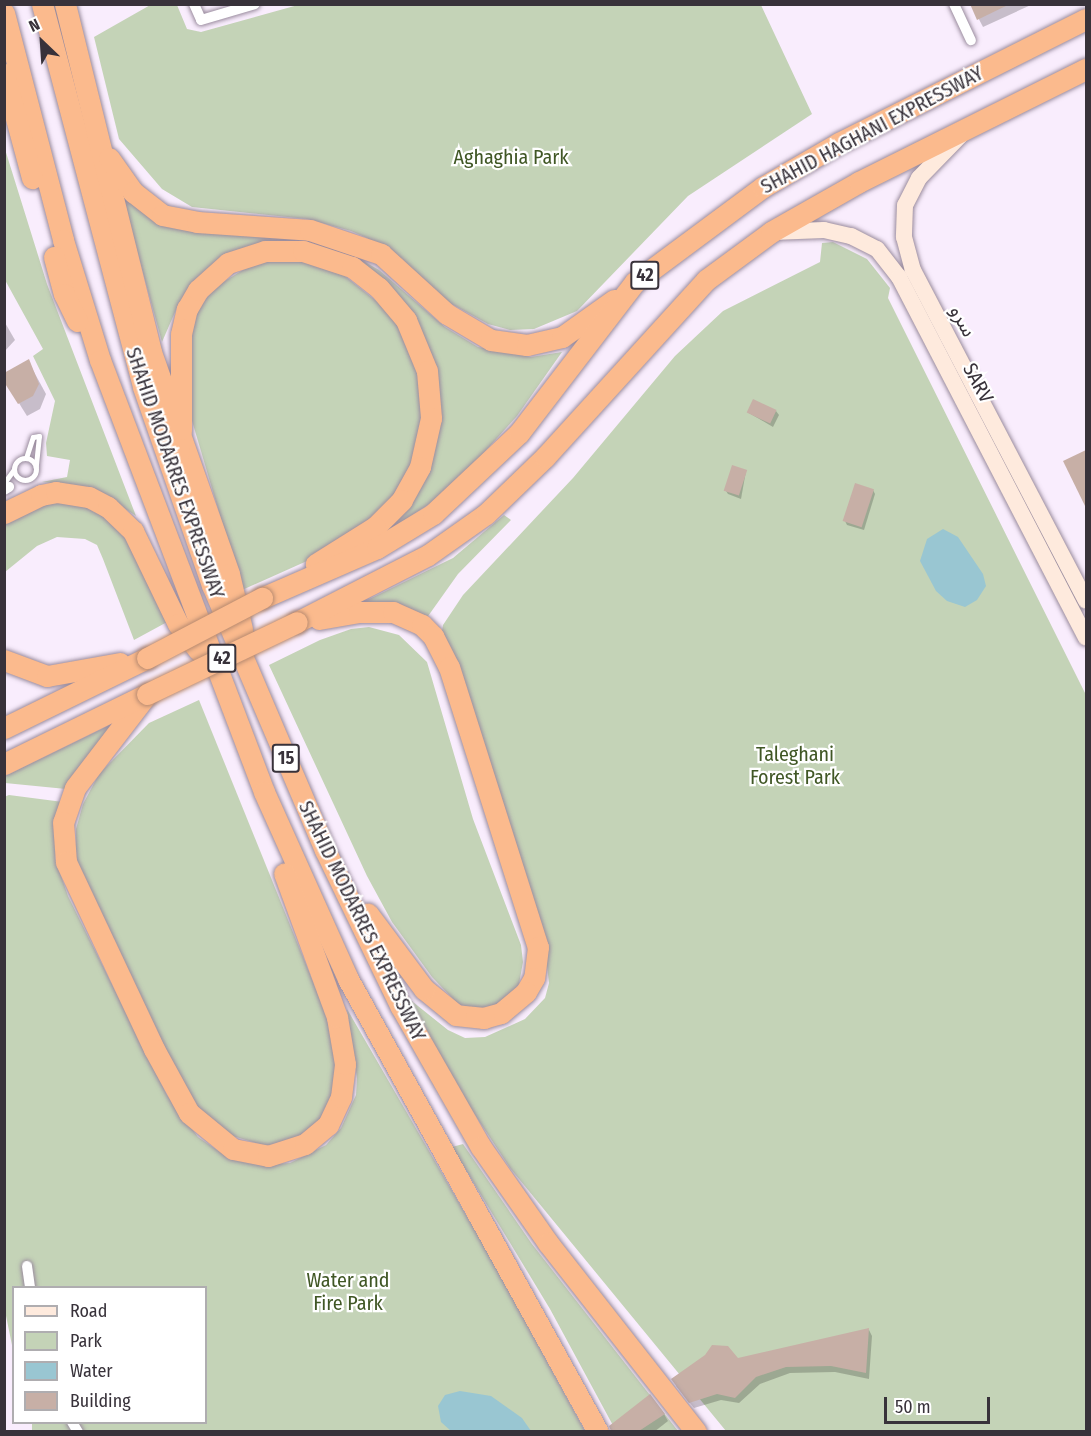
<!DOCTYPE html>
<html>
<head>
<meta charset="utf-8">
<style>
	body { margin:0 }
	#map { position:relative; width:1091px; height:1436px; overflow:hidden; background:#f9edfd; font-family:"Fira Sans Condensed","Noto Sans Arabic",sans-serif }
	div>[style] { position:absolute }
	.green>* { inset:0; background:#c4d3b7 }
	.water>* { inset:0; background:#99c6d2 }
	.shadow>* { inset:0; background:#0003 }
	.building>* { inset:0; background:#c7afa6; transform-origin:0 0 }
	.roads { filter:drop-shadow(0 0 2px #9a8c9e) drop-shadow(0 0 2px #9a8c9e) }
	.lane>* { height:5px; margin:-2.5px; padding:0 2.5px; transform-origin:2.5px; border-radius:2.5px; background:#fff }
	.lane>.ring { margin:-2.5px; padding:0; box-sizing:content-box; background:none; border:5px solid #fff; border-radius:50% }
	.street>* { height:10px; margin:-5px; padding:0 5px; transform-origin:5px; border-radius:5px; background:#fff }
	.secondary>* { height:16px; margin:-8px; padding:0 8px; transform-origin:8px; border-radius:8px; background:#feeadd }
	.highway>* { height:21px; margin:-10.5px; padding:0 10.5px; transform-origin:10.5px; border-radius:10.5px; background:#fbba8d }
	.bridges { filter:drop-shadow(0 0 2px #b78a70) drop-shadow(0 0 2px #b78a70) }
	.highway-bridge>* { height:21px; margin:-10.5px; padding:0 10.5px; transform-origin:10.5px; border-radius:10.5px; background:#fbba8d }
	span { translate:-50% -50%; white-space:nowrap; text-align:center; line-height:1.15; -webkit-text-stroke:4.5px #fff; paint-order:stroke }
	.shield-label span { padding:2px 4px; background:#fff; border:2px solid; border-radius:4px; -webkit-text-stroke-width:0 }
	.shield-label { font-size:18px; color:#38323a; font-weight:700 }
	.street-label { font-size:20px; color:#38323a }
	.park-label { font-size:20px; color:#405725 }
	.frame { position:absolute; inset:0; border:6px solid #38323a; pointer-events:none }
	.legend { position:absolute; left:12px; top:1286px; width:195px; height:138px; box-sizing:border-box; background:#fff; border:2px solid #afadb0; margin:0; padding:8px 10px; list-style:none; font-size:18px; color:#38323a }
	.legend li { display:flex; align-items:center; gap:12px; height:30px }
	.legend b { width:30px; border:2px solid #afadb0 }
	.north { position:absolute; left:12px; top:12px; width:60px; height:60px; -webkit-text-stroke:4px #fff; paint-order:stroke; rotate:335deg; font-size:16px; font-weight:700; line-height:24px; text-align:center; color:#38323a }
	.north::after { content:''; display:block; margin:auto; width:21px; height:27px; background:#38323a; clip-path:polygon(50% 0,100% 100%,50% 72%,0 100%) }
	.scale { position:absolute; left:884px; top:1397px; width:106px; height:27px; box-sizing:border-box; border:3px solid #38323a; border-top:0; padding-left:8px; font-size:18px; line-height:21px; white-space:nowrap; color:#38323a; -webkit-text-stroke:4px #fff; paint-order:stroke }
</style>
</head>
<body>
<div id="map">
	<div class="green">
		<i style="clip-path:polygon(152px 4px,177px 5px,187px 29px,201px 32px,298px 5px,761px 5px,812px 114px,688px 196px,577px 311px,534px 329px,510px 330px,488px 324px,437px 296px,367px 238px,351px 231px,307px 219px,192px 207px,162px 189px,119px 139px,94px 37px)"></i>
		<i style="clip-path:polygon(4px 146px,47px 284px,136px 516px,103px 494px,81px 486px,42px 482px,67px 477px,70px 460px,47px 456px,46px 443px,55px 401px,33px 356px,43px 349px,5px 280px)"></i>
		<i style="clip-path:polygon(121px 193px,132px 203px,307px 238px,351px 254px,379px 270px,445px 327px,478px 347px,531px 357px,562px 352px,517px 416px,471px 467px,443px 495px,379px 537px,437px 426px,399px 301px,281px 244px,179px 303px,162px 342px)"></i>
		<i style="clip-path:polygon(833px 242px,867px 259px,890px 288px,888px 298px,1086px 695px,1086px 1431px,726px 1431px,510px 1168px,452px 1080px,408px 998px,448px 1030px,465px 1038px,485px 1037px,525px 1019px,545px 998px,549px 983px,545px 949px,442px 631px,443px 625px,463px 595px,573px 478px,675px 356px,723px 311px,820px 262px,822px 243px)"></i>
		<i style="clip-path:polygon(283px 256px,336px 269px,395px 316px,422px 369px,422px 444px,386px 509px,307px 561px,242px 590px,185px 397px,192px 317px,215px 287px,256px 262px)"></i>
		<i style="clip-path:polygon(64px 500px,99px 510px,120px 525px,169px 621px,134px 640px,103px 559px,97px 545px,85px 539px,57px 537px,37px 546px,5px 572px,5px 521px,30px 507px)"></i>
		<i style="clip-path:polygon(504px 515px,511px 520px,458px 574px,426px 619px,353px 607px,453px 558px)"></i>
		<i style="clip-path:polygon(369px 627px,399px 635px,427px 662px,473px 819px,521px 945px,523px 962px,519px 984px,507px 999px,495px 1007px,478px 1010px,458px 1004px,432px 977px,392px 922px,367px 876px,269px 665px,320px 640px,351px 629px)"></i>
		<i style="clip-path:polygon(199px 700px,331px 1026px,338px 1060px,329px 1116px,301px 1137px,266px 1146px,226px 1134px,190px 1100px,89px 894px,76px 859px,76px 829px,83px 804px,99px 774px,149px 723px)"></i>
		<i style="clip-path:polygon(114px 723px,66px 789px,5px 783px,5px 776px)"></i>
		<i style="clip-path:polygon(9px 795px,63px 802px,55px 858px,68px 896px,167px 1095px,198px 1137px,220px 1152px,261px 1165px,290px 1163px,326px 1145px,341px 1128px,356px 1095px,357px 1078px,347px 1009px,484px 1246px,585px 1431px,32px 1431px,32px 1423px,206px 1422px,206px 1288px,14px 1288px,13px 1350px,4px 1306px,4px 797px)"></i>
		<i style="clip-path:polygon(463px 1144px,532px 1244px,678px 1431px,616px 1431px,550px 1309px,452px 1147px)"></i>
	</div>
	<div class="water">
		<i style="clip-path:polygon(943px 529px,958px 537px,983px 574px,986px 586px,977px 600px,965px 607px,947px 601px,936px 591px,920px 561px,927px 539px)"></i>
		<i style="clip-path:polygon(460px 1391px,491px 1396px,522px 1418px,531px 1431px,451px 1431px,441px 1422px,438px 1406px,445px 1395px)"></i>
	</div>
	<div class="shadow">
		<i style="clip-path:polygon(971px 4px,1033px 4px,983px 27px)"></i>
		<i style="clip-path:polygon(4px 321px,15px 340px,4px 352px)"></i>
		<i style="clip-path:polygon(28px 361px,46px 394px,40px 409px,27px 416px,4px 379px)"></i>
		<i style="clip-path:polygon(776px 411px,779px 415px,773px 427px,749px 413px)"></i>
		<i style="clip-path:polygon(1086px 451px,1086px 504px,1065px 462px)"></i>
		<i style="clip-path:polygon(746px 471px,741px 499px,728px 494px,726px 491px)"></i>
		<i style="clip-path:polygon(873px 490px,875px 494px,864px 530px,847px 525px,845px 521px)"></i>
		<i style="clip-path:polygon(869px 1330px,872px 1336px,869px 1379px,835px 1372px,790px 1373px,760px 1384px,739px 1403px,721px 1400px,694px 1408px,676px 1386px,706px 1356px,738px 1360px)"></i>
		<i style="clip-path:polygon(664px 1414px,668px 1421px,654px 1432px,612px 1432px,611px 1426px)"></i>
	</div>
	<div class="building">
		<i style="clip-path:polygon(970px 4px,1010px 4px,977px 20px)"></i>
		<i style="clip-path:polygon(29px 359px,39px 384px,33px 396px,18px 404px,4px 382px,4px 373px)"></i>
		<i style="left:753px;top:399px;width:26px;height:15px;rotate:25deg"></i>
		<i style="clip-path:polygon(1086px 450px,1086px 508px,1063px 461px)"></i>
		<i style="left:732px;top:465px;width:16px;height:27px;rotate:18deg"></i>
		<i style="left:855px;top:483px;width:20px;height:40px;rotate:18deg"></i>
		<i style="clip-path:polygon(869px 1328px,866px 1373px,831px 1366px,786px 1367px,756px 1377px,735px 1398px,717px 1394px,689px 1403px,671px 1379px,705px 1355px,712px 1345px,728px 1346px,738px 1358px)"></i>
		<i style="clip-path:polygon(650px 1394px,665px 1414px,639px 1431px,611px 1431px,609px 1426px)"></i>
	</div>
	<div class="roads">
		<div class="lane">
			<i style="left:26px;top:458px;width:22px;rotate:-72deg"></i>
			<i style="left:33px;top:437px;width:6px;rotate:-9deg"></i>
			<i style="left:39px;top:436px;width:31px;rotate:96deg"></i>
			<i class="ring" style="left:14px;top:458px;width:17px;height:17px"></i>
			<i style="left:4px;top:483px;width:17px;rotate:-54deg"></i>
		</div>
		<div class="street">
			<i style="left:194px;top:4px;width:17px;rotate:66deg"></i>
			<i style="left:201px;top:20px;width:56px;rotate:-16.5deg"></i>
			<i style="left:954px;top:4px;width:40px;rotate:65deg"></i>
			<i style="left:4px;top:490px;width:6px;rotate:-31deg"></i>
			<i style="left:27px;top:1266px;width:22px;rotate:82deg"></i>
			<i style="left:72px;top:1422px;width:12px;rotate:59deg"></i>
		</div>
		<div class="secondary">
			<i style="left:961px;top:135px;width:60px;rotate:134.3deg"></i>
			<i style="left:919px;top:178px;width:30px;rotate:117deg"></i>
			<i style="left:905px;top:205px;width:32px;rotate:92deg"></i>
			<i style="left:904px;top:237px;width:34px;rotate:75deg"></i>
			<i style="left:913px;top:270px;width:373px;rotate:62.4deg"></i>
			<i style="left:772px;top:232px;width:52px;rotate:-2.2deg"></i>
			<i style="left:824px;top:230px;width:28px;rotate:13deg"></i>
			<i style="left:851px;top:236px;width:29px;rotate:27deg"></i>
			<i style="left:877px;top:249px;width:36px;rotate:52deg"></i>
			<i style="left:899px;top:277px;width:406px;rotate:62.6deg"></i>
		</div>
		<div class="highway">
			<i style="left:42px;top:4px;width:396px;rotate:75.2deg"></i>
			<i style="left:143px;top:387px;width:210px;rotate:70.8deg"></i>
			<i style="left:212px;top:585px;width:288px;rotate:66.9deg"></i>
			<i style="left:325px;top:850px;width:174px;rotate:64.2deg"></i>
			<i style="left:401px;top:1007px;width:161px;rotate:60.3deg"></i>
			<i style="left:481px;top:1147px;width:117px;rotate:55.1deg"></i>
			<i style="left:548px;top:1243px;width:240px;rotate:51.9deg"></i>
			<i style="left:65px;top:4px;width:358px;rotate:76.1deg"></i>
			<i style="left:151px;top:352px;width:235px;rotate:70.6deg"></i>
			<i style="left:229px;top:574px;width:57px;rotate:76.7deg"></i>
			<i style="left:4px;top:13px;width:235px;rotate:75.4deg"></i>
			<i style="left:63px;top:240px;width:126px;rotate:72.9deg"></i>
			<i style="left:100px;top:360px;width:462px;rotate:69.2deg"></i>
			<i style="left:264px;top:792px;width:205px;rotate:65.8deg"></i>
			<i style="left:348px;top:979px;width:517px;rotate:61.11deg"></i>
			<i style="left:4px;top:74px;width:108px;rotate:74.9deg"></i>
			<i style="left:109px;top:158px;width:42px;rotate:54.8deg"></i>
			<i style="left:133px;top:192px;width:37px;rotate:38deg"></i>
			<i style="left:162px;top:215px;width:36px;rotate:11deg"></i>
			<i style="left:197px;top:222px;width:113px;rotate:4deg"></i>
			<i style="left:310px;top:230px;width:75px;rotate:18.7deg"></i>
			<i style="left:381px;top:254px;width:89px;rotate:42.3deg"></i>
			<i style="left:447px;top:314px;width:51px;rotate:30.6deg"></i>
			<i style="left:491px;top:340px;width:36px;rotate:8deg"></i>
			<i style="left:527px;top:345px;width:36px;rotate:-13deg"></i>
			<i style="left:562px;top:337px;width:64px;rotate:-35.4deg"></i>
			<i style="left:54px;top:257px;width:38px;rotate:75deg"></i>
			<i style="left:64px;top:294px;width:30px;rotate:64deg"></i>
			<i style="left:176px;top:472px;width:43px;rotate:-83.4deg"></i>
			<i style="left:181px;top:429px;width:95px;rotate:-90deg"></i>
			<i style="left:181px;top:334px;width:26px;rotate:-77deg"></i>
			<i style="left:187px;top:309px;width:22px;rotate:-60deg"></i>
			<i style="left:198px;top:290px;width:40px;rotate:-42deg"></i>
			<i style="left:228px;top:263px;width:39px;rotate:-18deg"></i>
			<i style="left:265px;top:251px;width:38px"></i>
			<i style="left:303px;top:251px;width:52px;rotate:18.1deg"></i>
			<i style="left:352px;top:267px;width:34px;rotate:38deg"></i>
			<i style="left:379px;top:288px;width:42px;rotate:49.8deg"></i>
			<i style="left:406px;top:320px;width:55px;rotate:67.6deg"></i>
			<i style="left:427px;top:371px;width:47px;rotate:85.1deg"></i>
			<i style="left:431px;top:418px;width:50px;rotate:102.7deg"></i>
			<i style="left:420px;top:467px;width:38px;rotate:119deg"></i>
			<i style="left:402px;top:500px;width:38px;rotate:135deg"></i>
			<i style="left:375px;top:527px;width:70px;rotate:147.9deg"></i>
			<i style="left:4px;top:513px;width:41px;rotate:-25.9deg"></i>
			<i style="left:41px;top:495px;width:15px;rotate:-11deg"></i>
			<i style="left:56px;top:492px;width:33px;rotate:9deg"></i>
			<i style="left:89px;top:497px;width:21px;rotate:28deg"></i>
			<i style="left:108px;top:507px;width:35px;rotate:44deg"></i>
			<i style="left:133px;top:531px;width:103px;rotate:64.2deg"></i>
			<i style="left:178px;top:624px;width:33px;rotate:52deg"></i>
			<i style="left:262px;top:598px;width:125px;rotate:-23.5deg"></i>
			<i style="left:377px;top:548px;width:66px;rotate:-31.3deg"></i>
			<i style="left:433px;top:514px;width:118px;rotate:-43.3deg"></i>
			<i style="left:519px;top:433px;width:190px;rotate:-52.5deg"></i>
			<i style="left:635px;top:282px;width:159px;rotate:-36.6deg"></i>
			<i style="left:763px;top:187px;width:88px;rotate:-30.1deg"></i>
			<i style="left:839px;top:143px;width:276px;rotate:-26.7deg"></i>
			<i style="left:319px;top:619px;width:41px;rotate:-9.9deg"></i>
			<i style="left:359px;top:612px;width:34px"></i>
			<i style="left:393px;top:612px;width:32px;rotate:24deg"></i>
			<i style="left:422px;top:625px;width:16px;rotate:45deg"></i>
			<i style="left:433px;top:636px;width:35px;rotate:63deg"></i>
			<i style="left:449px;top:667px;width:294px;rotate:72.4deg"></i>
			<i style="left:538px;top:947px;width:31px;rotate:97deg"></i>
			<i style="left:534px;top:978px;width:16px;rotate:120deg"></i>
			<i style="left:526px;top:992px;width:33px;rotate:140deg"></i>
			<i style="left:501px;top:1013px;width:18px;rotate:164deg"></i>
			<i style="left:484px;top:1018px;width:28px;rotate:-174deg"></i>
			<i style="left:456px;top:1015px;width:41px;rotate:-140.9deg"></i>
			<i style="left:424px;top:989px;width:94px;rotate:-126.7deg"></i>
			<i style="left:297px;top:622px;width:147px;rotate:-27.1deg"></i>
			<i style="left:428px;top:555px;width:71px;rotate:-35.3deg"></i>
			<i style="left:486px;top:514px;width:82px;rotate:-44deg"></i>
			<i style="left:545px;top:457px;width:239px;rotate:-47.7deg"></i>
			<i style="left:706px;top:280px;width:81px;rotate:-36.4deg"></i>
			<i style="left:771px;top:232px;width:101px;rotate:-29.6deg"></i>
			<i style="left:859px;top:182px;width:254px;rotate:-26.5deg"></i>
			<i style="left:4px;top:660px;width:46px;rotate:20.4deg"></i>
			<i style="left:47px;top:676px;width:74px;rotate:-10.1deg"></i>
			<i style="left:147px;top:694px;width:118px;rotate:127.5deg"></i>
			<i style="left:75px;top:788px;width:36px;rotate:109deg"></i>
			<i style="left:63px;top:822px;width:40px;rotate:85.7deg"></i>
			<i style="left:66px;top:862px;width:207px;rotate:64.8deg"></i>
			<i style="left:154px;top:1049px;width:73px;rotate:61.3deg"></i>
			<i style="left:189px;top:1113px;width:57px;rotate:39.3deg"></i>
			<i style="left:233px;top:1149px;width:36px;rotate:11deg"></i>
			<i style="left:268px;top:1156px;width:39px;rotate:-18deg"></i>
			<i style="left:305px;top:1144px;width:30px;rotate:-40deg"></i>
			<i style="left:328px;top:1125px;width:31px;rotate:-65deg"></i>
			<i style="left:341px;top:1097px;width:33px;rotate:-83deg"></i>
			<i style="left:345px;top:1064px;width:48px;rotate:-99.7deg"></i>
			<i style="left:337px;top:1017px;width:153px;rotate:-110.2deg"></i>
			<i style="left:4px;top:728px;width:159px;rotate:-26.1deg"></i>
			<i style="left:4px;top:764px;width:153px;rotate:-26.1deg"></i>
		</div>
	</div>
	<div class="bridges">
		<div class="highway-bridge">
			<i style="left:147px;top:658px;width:130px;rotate:-27.6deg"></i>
			<i style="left:147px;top:694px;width:166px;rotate:-25.6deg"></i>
		</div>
	</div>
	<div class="shield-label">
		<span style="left:645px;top:275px">42</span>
		<span style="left:222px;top:658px">42</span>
		<span style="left:286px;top:758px">15</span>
	</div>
	<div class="street-label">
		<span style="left:872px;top:130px;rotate:-28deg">SHAHID HAGHANI EXPRESSWAY</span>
		<span style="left:963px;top:321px;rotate:62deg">سرو</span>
		<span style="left:978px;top:383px;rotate:62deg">SARV</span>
		<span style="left:175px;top:473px;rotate:71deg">SHAHID MODARRES EXPRESSWAY</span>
		<span style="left:362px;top:921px;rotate:64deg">SHAHID MODARRES EXPRESSWAY</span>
	</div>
	<div class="park-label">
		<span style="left:511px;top:157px">Aghaghia Park</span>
		<span style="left:795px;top:766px">Taleghani<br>Forest Park</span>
		<span style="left:348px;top:1292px">Water and<br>Fire Park</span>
	</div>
	<div class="frame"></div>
	<ul class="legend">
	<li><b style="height:8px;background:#feeadd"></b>Road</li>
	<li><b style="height:16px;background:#c4d3b7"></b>Park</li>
	<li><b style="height:16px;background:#99c6d2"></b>Water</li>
	<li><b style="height:16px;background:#c7afa6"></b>Building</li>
	</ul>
	<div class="north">N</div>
	<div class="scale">50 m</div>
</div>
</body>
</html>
